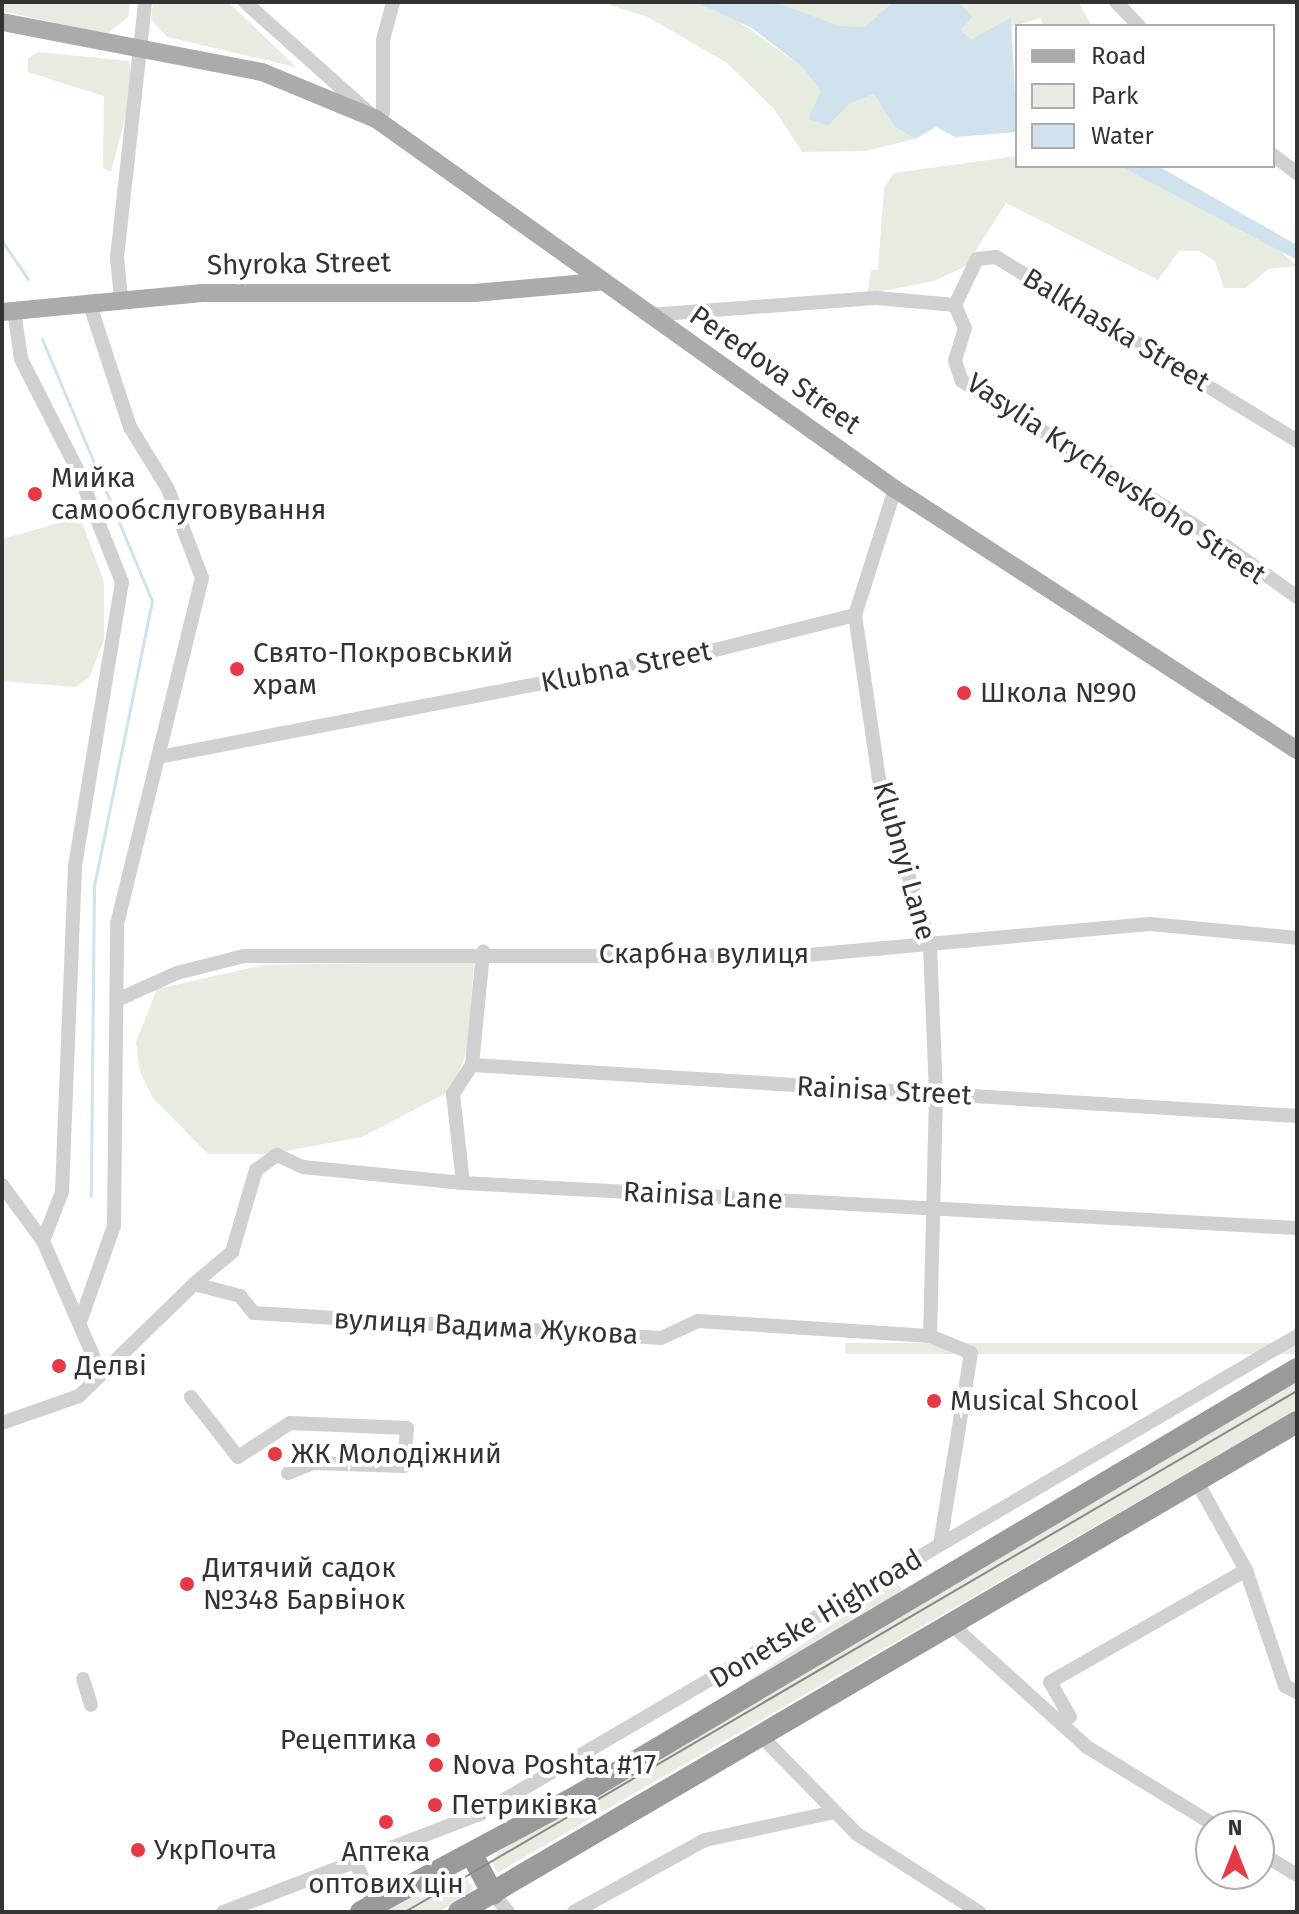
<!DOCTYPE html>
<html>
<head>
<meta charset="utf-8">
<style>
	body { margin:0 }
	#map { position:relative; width:1299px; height:1914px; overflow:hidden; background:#fff; font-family:"Fira Sans",sans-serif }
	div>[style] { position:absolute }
	.green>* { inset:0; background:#e6ecdf; transform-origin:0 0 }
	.water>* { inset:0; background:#cfe2ee }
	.stream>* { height:3px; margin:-1.5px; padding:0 1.5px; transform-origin:1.5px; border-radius:1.5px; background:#cfe2ee }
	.minor>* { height:14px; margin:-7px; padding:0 7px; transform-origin:7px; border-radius:7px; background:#d0d0d0 }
	.major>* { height:18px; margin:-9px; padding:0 9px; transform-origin:9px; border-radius:9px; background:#ababab }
	.highway>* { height:22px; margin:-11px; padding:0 11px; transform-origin:11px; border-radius:11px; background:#9a9a9a }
	.tram>* { height:2px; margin:-1px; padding:0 1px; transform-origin:1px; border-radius:1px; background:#888 }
	.dots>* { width:22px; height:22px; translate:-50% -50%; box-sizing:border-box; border:4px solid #fff; border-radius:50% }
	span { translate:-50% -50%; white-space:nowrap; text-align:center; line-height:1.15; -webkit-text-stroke:8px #fff; paint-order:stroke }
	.street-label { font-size:28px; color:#333 }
	.poi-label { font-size:28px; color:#333 }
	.left { translate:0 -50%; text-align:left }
	.right { translate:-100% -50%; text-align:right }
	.frame { position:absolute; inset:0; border:4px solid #333; pointer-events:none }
	.legend { position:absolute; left:1015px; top:24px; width:260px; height:144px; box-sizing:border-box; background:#fff; border:2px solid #adadad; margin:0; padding:10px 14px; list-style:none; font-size:24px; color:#333 }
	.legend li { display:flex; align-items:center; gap:16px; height:40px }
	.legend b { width:40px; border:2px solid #adadad }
	.north { position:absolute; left:1195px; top:1810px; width:80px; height:80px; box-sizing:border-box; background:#fff; border:2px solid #adadad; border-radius:50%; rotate:0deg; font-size:22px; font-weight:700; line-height:32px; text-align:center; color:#333 }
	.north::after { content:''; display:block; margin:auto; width:28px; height:36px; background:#e63946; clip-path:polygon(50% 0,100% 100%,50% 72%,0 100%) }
</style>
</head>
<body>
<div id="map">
	<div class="green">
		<i style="clip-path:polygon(2px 2px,130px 2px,128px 17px,107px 34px,2px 11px)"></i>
		<i style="clip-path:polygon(153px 2px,228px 2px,296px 67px,167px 37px,151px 19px)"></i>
		<i style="clip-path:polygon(600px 2px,696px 2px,724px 11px,802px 67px,822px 91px,809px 119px,828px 126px,849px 104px,874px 94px,894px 126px,915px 139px,865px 151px,802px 152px,774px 109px,727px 63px,648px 17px)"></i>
		<i style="clip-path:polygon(776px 2px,893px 2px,894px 3px,865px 27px,839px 27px)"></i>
		<i style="clip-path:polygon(959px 2px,1078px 2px,1092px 26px,1043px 26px,1041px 18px,1010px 27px,1011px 19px,971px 39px,961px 30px)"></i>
		<i style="clip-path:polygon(38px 52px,129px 61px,133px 87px,111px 172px,103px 168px,104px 96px,28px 72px,28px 58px)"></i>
		<i style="clip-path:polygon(1017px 156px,1017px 166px,1120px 166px,1276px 247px,1297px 266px,1268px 269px,1246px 288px,1224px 288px,1215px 261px,1199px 251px,1179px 251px,1158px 280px,1006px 203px,966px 266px,934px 281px,867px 294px,871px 270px,878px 270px,884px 188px,894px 173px)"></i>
		<i style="clip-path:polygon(80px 517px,104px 582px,104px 640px,89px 678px,75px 687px,2px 681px,2px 539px)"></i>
		<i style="clip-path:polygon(474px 961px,468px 1048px,452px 1090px,362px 1137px,269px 1154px,208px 1154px,153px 1098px,140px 1072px,136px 1042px,157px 989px,264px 965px)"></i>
		<i style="left:1297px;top:1343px;width:11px;height:452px;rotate:90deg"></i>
		<i style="clip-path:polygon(1297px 1380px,1297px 1409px,497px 1873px,492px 1862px,498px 1852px)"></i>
		<i style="left:896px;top:1581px;width:11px;height:240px;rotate:56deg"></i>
		<i style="clip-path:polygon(461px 1874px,473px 1887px,470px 1896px,437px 1912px,384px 1912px)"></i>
	</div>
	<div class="water">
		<i style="clip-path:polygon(696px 2px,776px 2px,839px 26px,865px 27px,893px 2px,959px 2px,972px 17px,961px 30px,971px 39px,1011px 18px,1017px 132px,955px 137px,936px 127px,915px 139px,894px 126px,874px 94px,849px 104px,828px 126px,808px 119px,821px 91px,802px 67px,752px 28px)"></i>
		<i style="clip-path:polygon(1120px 166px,1158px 166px,1297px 245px,1297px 260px)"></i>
	</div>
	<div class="stream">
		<i style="left:2px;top:241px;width:46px;rotate:55.6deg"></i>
		<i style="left:42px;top:339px;width:284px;rotate:67.2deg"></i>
		<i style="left:152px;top:601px;width:290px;rotate:101.5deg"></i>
		<i style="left:94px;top:885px;width:311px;rotate:90.6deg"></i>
	</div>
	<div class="minor">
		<i style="left:245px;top:2px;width:176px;rotate:41.8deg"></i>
		<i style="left:376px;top:119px;width:10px;rotate:-45deg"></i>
		<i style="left:383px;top:112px;width:72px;rotate:-90deg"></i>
		<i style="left:383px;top:40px;width:39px;rotate:-75deg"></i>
		<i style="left:1116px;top:2px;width:33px;rotate:46deg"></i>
		<i style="left:1273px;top:155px;width:30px;rotate:37deg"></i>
		<i style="left:121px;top:298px;width:41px;rotate:-95.6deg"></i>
		<i style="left:117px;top:257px;width:257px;rotate:-83.7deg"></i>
		<i style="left:955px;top:305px;width:25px;rotate:67deg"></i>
		<i style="left:965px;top:328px;width:34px;rotate:107deg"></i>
		<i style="left:955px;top:361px;width:21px;rotate:71deg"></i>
		<i style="left:962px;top:381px;width:291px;rotate:31.8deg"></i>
		<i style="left:1209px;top:534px;width:108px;rotate:35.6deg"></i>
		<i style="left:955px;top:305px;width:51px;rotate:-64.4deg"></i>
		<i style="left:977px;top:259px;width:19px;rotate:-6deg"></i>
		<i style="left:996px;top:257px;width:353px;rotate:31.4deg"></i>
		<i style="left:14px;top:310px;width:49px;rotate:81.9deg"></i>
		<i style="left:21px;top:359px;width:123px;rotate:63deg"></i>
		<i style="left:77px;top:469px;width:122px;rotate:68.3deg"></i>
		<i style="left:122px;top:582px;width:289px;rotate:99.4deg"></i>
		<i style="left:75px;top:867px;width:325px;rotate:92.3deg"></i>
		<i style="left:62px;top:1192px;width:53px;rotate:111.2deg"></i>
		<i style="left:649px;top:315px;width:229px;rotate:-4.3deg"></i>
		<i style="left:877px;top:298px;width:78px;rotate:5.1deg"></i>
		<i style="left:895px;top:489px;width:132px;rotate:107.6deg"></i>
		<i style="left:855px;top:615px;width:166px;rotate:81.7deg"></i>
		<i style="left:879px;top:779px;width:174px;rotate:72.9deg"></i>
		<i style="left:930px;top:945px;width:149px;rotate:87.7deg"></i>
		<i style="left:936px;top:1094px;width:242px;rotate:91.4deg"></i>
		<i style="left:159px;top:757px;width:570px;rotate:-10.92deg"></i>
		<i style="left:719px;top:649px;width:140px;rotate:-14deg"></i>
		<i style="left:117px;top:1000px;width:66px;rotate:-24.2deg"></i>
		<i style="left:177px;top:973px;width:69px;rotate:-14.2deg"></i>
		<i style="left:244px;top:956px;width:553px"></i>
		<i style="left:797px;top:956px;width:354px;rotate:-5.2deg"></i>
		<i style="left:1150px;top:924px;width:148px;rotate:5.4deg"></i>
		<i style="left:472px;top:1065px;width:827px;rotate:3.54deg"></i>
		<i style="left:463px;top:1183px;width:90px;rotate:-96.4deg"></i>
		<i style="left:453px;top:1094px;width:35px;rotate:-57deg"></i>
		<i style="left:472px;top:1065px;width:114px;rotate:-84.4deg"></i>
		<i style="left:2px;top:1185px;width:69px;rotate:53.8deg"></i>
		<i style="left:43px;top:1241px;width:145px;rotate:66.4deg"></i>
		<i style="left:194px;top:1284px;width:50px;rotate:-40.1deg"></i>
		<i style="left:232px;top:1252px;width:85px;rotate:-73.7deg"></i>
		<i style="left:256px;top:1170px;width:26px;rotate:-36deg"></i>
		<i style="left:277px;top:1155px;width:29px;rotate:25deg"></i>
		<i style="left:303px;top:1167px;width:161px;rotate:5.7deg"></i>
		<i style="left:463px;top:1183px;width:835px;rotate:3.09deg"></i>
		<i style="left:80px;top:1322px;width:102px;rotate:-70.5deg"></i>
		<i style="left:114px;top:1226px;width:302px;rotate:-89.4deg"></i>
		<i style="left:117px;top:924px;width:356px;rotate:-76.2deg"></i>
		<i style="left:202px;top:578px;width:95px;rotate:-110.9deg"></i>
		<i style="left:168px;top:489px;width:73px;rotate:-121.5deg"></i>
		<i style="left:130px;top:427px;width:132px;rotate:-108.2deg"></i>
		<i style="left:191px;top:1397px;width:76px;rotate:51.9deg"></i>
		<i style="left:238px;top:1457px;width:62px;rotate:-33.2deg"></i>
		<i style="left:290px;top:1423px;width:117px;rotate:2.4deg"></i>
		<i style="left:407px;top:1428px;width:38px;rotate:95deg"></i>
		<i style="left:404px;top:1466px;width:91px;rotate:-178.1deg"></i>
		<i style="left:313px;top:1463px;width:27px;rotate:158deg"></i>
		<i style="left:2px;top:1423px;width:82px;rotate:-19.3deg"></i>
		<i style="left:79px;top:1396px;width:161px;rotate:-44.2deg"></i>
		<i style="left:194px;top:1284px;width:48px;rotate:14.6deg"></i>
		<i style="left:240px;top:1296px;width:22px;rotate:51deg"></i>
		<i style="left:254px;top:1313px;width:408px;rotate:3.5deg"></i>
		<i style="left:661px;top:1338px;width:41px;rotate:-24.7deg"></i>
		<i style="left:698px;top:1321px;width:232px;rotate:3.7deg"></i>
		<i style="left:930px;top:1336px;width:44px;rotate:22.5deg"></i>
		<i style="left:971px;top:1353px;width:194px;rotate:99.2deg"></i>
		<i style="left:1197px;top:1482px;width:101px;rotate:60.9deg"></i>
		<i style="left:1246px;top:1570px;width:122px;rotate:71.4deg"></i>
		<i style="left:1285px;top:1686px;width:13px;rotate:27deg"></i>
		<i style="left:952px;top:1625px;width:182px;rotate:42.1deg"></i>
		<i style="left:1087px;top:1747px;width:151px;rotate:31.5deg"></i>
		<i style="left:83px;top:1679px;width:27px;rotate:73deg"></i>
		<i style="left:1070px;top:1717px;width:40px;rotate:-119.7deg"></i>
		<i style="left:1050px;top:1682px;width:226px;rotate:-29.7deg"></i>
		<i style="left:763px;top:1738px;width:134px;rotate:45.6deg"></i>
		<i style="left:857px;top:1834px;width:145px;rotate:32.6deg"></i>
		<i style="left:1259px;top:1852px;width:44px;rotate:31.2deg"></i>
		<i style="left:357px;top:1865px;width:44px;rotate:67.5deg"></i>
		<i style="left:493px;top:1894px;width:23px;rotate:50deg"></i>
		<i style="left:223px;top:1912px;width:275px;rotate:-20.9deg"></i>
		<i style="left:480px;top:1814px;width:947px;rotate:-30.33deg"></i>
		<i style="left:574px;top:1912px;width:149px;rotate:-28.8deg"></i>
		<i style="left:705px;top:1840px;width:132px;rotate:-12.2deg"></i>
	</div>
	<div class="major">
		<i style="left:2px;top:22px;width:265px;rotate:10.9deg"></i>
		<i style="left:262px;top:72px;width:123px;rotate:22.4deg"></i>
		<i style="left:376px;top:119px;width:637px;rotate:35.49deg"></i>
		<i style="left:895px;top:489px;width:479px;rotate:33deg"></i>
		<i style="left:2px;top:312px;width:201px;rotate:-5.4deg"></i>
		<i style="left:202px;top:293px;width:272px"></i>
		<i style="left:474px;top:293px;width:124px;rotate:-5.1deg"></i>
	</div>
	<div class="highway">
		<i style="left:472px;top:1855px;width:44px;rotate:61.7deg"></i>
		<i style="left:361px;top:1912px;width:250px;rotate:-28.2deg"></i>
		<i style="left:581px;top:1794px;width:833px;rotate:-30.69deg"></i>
		<i style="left:459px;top:1912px;width:971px;rotate:-30.32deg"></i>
	</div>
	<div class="tram">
		<i style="left:405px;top:1912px;width:1033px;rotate:-30.29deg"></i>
	</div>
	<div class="dots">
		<i style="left:35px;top:494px;background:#e63946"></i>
		<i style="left:237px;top:669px;background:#e63946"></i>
		<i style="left:964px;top:693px;background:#e63946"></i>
		<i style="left:59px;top:1366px;background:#e63946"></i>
		<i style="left:934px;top:1401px;background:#e63946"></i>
		<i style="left:275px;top:1454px;background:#e63946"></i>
		<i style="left:187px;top:1584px;background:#e63946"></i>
		<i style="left:433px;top:1740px;background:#e63946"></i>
		<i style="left:436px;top:1765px;background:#e63946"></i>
		<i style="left:435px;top:1805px;background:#e63946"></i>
		<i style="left:386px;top:1822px;background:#e63946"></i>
		<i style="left:138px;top:1850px;background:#e63946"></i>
	</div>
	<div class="street-label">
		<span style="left:299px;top:264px;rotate:-1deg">Shyroka Street</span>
		<span style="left:1116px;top:330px;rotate:31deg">Balkhaska Street</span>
		<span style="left:775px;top:370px;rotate:35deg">Peredova Street</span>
		<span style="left:1116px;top:479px;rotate:34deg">Vasylia Krychevskoho Street</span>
		<span style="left:626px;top:667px;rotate:-11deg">Klubna Street</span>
		<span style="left:904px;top:861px;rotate:74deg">Klubnyi Lane</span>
		<span style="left:704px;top:954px">Скарбна вулиця</span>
		<span style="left:884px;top:1091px;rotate:3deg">Rainisa Street</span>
		<span style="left:703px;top:1196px;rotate:3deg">Rainisa Lane</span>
		<span style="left:486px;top:1327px;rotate:3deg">вулиця Вадима Жукова</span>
		<span style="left:816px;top:1619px;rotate:-31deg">Donetske Highroad</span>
	</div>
	<div class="poi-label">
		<span class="left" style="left:51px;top:494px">Мийка<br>самообслуговування</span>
		<span class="left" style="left:253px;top:669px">Свято-Покровський<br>храм</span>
		<span class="left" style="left:980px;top:693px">Школа №90</span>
		<span class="left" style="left:75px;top:1366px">Делві</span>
		<span class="left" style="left:950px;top:1401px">Musical Shcool</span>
		<span class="left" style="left:291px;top:1454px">ЖК Молодіжний</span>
		<span class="left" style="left:203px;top:1584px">Дитячий садок<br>№348 Барвінок</span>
		<span class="right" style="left:417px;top:1740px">Рецептика</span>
		<span class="left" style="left:452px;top:1765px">Nova Poshta #17</span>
		<span class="left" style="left:451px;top:1805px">Петриківка</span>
		<span class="left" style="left:154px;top:1850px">УкрПочта</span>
		<span style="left:386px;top:1868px">Аптека<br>оптових цін</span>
	</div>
	<div class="frame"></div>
	<ul class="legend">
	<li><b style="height:10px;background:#ababab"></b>Road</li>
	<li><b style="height:22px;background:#e6ecdf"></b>Park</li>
	<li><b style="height:22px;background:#cfe2ee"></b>Water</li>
	</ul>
	<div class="north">N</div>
</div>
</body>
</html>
